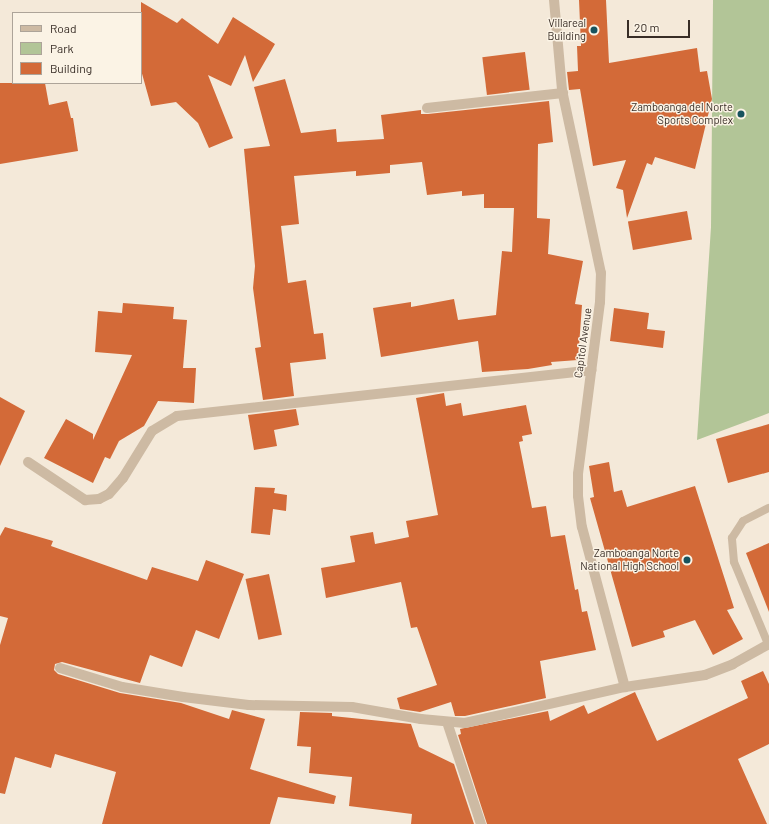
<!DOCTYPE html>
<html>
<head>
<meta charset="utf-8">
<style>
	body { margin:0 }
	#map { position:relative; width:769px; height:824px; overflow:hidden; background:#f4e9d9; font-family:Barlow,sans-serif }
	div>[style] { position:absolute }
	.green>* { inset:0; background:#b2c597 }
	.building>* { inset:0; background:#d36a38; transform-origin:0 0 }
	.service>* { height:8px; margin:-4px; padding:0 4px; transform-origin:4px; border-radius:4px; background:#cdbaa3 }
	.minor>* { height:10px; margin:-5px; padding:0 5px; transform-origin:5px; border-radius:5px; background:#cdbaa3 }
	.dots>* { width:11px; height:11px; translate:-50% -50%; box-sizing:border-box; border:2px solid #fbf3e5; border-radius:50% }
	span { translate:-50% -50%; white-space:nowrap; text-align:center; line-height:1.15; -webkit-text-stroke:3px #fbf3e5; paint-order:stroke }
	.poi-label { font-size:11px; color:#382d26 }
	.right { translate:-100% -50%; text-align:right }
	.street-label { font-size:11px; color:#382d26 }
	.legend { position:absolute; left:12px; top:12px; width:130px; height:72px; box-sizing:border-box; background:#fbf3e5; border:1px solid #ada499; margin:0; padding:5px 7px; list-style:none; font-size:12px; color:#382d26 }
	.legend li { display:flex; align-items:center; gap:8px; height:20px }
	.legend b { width:20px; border:1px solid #ada499 }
	.scale { position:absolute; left:627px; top:20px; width:63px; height:18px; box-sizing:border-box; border:2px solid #382d26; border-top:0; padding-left:5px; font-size:12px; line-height:14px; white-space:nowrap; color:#382d26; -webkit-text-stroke:3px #fbf3e5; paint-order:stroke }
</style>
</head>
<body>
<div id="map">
	<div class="green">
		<i style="clip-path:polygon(713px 0,769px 0,769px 413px,697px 440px,711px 227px)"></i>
	</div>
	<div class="building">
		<i style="clip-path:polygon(579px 0,606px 0,609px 63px,697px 48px,700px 72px,707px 71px,712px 99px,695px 169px,655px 157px,652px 165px,647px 163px,627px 218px,623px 190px,616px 188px,626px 160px,593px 166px,580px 89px,569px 90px,567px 72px,578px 71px,577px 46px,581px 46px)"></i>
		<i style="clip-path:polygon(141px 2px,177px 23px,182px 18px,218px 44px,233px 17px,275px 44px,253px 82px,245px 55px,231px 86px,208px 75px,233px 138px,209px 148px,198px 123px,176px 102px,151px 106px,141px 70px)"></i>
		<i style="left:525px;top:52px;width:38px;height:43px;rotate:83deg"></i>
		<i style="clip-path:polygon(285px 79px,301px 133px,336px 129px,337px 142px,384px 139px,381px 115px,421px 110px,421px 114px,428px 114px,549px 101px,553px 142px,538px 144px,537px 218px,550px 219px,548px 254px,583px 261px,575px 304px,582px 305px,578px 360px,551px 362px,552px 365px,528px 369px,482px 372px,478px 341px,381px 357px,373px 308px,411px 302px,411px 307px,454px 299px,458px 320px,496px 315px,502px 251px,512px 252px,514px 208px,484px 208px,484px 194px,462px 196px,462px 191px,427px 195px,422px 162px,390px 165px,390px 173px,356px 176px,356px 171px,294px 176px,299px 224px,281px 226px,288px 283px,306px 280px,314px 334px,323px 333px,326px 359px,290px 363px,294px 396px,263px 400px,255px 348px,261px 347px,253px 288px,255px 266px,244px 149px,270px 146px,254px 87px)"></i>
		<i style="clip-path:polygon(0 83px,45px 83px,49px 105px,67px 101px,71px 118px,73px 118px,78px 151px,0 164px)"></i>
		<i style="left:687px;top:211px;width:29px;height:60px;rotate:80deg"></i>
		<i style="clip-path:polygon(123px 303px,174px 307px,173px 319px,187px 320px,183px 368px,196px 368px,194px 403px,158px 401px,144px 426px,119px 441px,110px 459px,105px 457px,93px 483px,44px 458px,66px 419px,93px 434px,93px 440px,132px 355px,95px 352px,98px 311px,122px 313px)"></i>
		<i style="clip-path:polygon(614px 308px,649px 313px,647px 329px,665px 331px,663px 348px,610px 341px)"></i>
		<i style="clip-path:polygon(444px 393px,446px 406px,461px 403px,463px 416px,526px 405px,532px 434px,522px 436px,523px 441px,519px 442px,532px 508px,546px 506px,551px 537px,565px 535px,575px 590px,578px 589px,582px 612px,587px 611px,596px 650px,540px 661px,546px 698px,465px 716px,455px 716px,451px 702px,420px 712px,400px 709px,397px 698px,437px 685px,417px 627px,411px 628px,401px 582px,326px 598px,321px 568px,355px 562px,350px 536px,373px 532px,375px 544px,409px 537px,406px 521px,438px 515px,416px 398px)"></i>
		<i style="clip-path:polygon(0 397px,25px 411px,0 466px)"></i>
		<i style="clip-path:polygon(296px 409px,299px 425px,274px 430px,277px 446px,254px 450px,248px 415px)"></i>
		<i style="clip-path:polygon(769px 424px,769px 472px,728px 483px,716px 439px)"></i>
		<i style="clip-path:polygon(609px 462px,614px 492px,622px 490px,627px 507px,695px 486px,734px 608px,727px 610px,743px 639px,713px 655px,695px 620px,663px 631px,665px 637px,632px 647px,590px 498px,594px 497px,589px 466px)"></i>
		<i style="clip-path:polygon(255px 487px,275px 488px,274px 493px,287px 495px,286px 511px,273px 509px,270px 535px,251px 533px)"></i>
		<i style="clip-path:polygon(5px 527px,53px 541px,51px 546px,147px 580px,152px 567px,198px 581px,206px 560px,244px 574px,219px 639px,196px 630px,182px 667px,150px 655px,140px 683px,62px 662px,55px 664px,54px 670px,58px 674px,120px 693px,181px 703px,229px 719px,232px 710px,265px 719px,250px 769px,336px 796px,334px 804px,278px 797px,270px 824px,102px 824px,116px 772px,55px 754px,51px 768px,15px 757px,5px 794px,0 793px,0 645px,8px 618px,0 616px,0 536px)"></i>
		<i style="clip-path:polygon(769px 543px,769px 612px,746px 553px)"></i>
		<i style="left:269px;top:574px;width:62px;height:24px;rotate:78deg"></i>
		<i style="clip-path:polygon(763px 671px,769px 684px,769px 744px,738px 759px,767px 824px,487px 824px,458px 735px,461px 734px,460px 729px,548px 711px,550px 721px,584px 705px,588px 714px,635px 692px,657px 741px,748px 698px,741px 681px)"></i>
		<i style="clip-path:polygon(300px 712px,332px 713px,332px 716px,411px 724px,419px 747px,454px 764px,474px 824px,411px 824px,412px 814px,349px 806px,352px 777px,309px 773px,311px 747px,297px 746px)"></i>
	</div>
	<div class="service">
		<i style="left:768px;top:644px;width:89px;rotate:-112.5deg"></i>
		<i style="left:734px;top:562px;width:24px;rotate:-95deg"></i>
		<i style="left:732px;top:538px;width:20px;rotate:-57deg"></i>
		<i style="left:743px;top:521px;width:29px;rotate:-27deg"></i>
	</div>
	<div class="minor">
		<i style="left:554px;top:0;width:90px;rotate:84.9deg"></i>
		<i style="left:562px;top:90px;width:187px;rotate:78deg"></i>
		<i style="left:601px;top:273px;width:29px;rotate:92deg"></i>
		<i style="left:600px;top:302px;width:173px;rotate:97.3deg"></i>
		<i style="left:578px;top:474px;width:22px;rotate:90deg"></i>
		<i style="left:578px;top:496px;width:31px;rotate:83deg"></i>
		<i style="left:582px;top:527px;width:166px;rotate:75deg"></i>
		<i style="left:427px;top:108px;width:137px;rotate:-6.3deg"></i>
		<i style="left:28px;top:462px;width:69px;rotate:33.7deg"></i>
		<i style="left:85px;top:500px;width:14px;rotate:-4deg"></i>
		<i style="left:99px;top:499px;width:11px;rotate:-27deg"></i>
		<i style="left:109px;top:494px;width:21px;rotate:-49deg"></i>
		<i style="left:123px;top:478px;width:55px;rotate:-58.3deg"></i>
		<i style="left:152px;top:431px;width:29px;rotate:-31deg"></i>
		<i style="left:177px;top:416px;width:417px;rotate:-6.3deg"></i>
		<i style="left:60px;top:668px;width:65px;rotate:17deg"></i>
		<i style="left:122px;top:687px;width:62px;rotate:9.3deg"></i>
		<i style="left:183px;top:697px;width:66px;rotate:6.9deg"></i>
		<i style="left:249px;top:705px;width:103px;rotate:1.1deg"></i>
		<i style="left:352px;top:707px;width:70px;rotate:9.9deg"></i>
		<i style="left:421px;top:719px;width:44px;rotate:5.2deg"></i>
		<i style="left:465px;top:723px;width:164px;rotate:-12.7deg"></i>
		<i style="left:625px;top:687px;width:81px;rotate:-8.5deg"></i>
		<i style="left:705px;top:675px;width:30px;rotate:-21deg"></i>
		<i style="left:733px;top:664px;width:41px;rotate:-29.1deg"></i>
		<i style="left:447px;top:722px;width:108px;rotate:71.6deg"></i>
	</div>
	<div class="dots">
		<i style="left:594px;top:30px;background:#17535e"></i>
		<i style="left:741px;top:114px;background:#17535e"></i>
		<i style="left:687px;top:560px;background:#17535e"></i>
	</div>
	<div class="poi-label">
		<span class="right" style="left:586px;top:30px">Villareal<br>Building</span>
		<span class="right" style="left:733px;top:114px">Zamboanga del Norte<br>Sports Complex</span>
		<span class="right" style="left:679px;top:560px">Zamboanga Norte<br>National High School</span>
	</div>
	<div class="street-label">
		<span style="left:583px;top:343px;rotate:-82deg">Capitol Avenue</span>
	</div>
	<ul class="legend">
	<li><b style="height:5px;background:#cdbaa3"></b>Road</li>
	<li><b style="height:11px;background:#b2c597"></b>Park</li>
	<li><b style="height:11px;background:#d36a38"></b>Building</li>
	</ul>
	<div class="scale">20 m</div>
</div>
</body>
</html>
